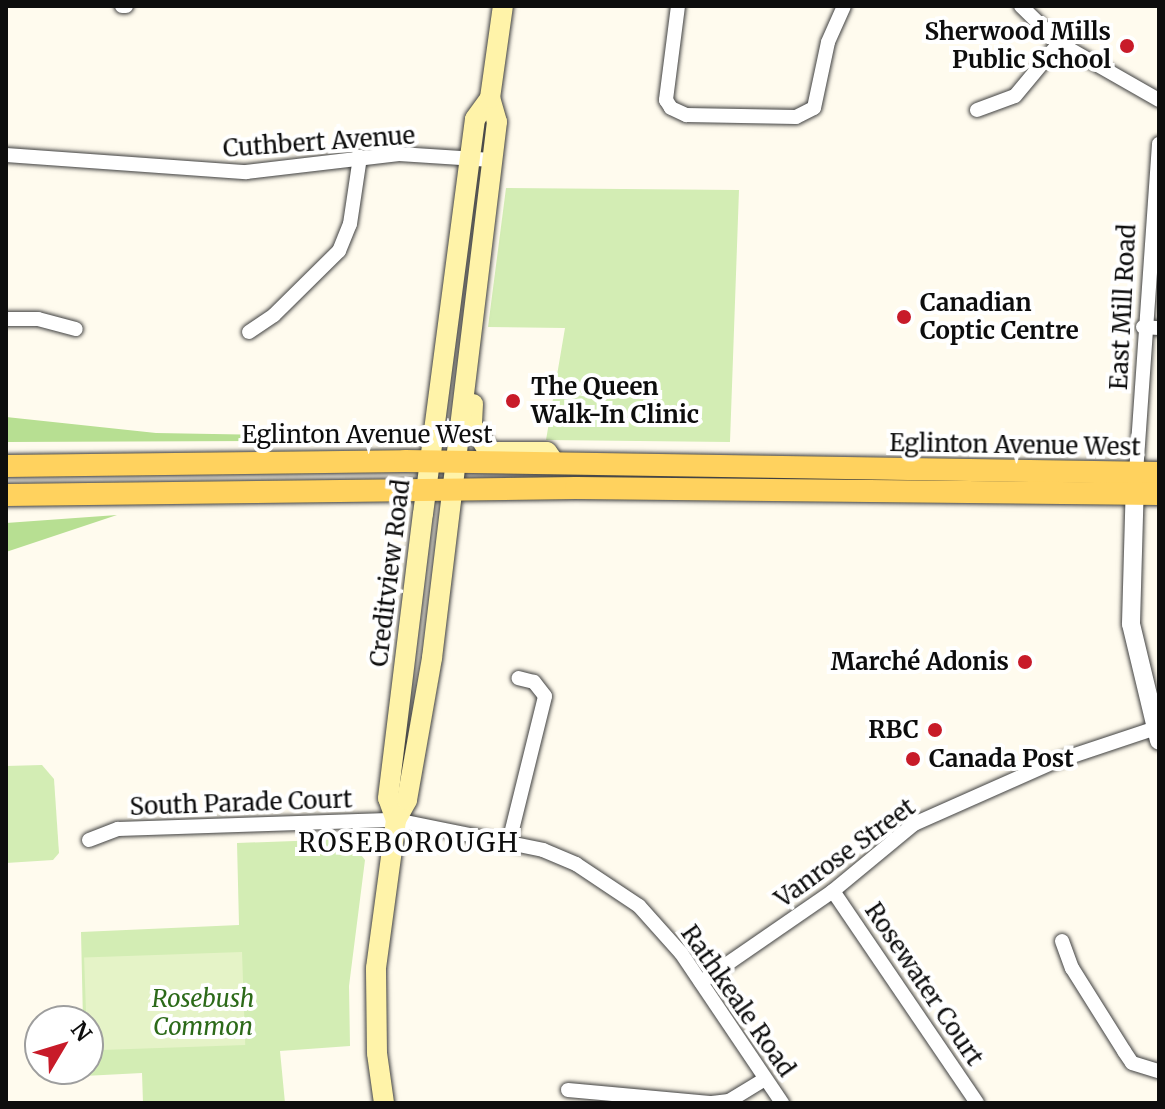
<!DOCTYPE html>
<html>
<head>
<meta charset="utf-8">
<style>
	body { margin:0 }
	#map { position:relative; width:1165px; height:1109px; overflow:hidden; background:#fffbee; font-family:Merriweather,serif }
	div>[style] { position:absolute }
	.green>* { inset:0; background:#d3edb4 }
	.forest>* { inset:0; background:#b7df92 }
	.pitch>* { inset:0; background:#e5f3c7; transform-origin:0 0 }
	.roads { filter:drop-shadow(0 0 2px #404040) drop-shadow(0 0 2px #404040) }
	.minor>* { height:14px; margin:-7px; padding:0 7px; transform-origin:7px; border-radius:7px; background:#fff }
	.tertiary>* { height:18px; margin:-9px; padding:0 9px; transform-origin:9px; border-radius:9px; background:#fff }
	.secondary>* { height:20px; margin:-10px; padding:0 10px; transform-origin:10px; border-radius:10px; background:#fff3a9 }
	.primary>* { height:22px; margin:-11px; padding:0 11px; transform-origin:11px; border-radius:11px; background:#ffd25e }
	.dots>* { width:22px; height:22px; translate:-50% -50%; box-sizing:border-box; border:4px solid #fff; border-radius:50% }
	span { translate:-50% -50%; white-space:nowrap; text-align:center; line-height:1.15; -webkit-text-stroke:8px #fff; paint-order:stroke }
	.poi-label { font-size:24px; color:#0d0d0d; font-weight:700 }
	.right { translate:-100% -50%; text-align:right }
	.left { translate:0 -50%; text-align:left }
	.street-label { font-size:24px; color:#0d0d0d }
	.park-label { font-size:24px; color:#2c6a19; font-style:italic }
	.neighbourhood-label { font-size:26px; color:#0d0d0d; letter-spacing:2px }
	.frame { position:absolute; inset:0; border:8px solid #0d0d0d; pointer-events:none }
	.north { position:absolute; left:24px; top:1005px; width:80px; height:80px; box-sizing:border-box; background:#fff; border:2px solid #9e9e9e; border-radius:50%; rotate:52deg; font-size:22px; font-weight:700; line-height:32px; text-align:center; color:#0d0d0d }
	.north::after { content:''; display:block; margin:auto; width:28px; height:36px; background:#c81b29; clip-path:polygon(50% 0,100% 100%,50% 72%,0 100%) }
</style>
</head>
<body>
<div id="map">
	<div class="green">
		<i style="clip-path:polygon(506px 188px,739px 190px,730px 442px,546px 440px,565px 328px,488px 327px)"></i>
		<i style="clip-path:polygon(42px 765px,54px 779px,59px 853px,53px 860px,6px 863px,6px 766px)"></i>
		<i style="clip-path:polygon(349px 839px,365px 860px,349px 986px,350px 1046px,280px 1051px,285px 1103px,143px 1103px,142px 1073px,84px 1076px,88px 1021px,83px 1021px,81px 932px,239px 925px,237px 843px)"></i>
	</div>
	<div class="forest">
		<i style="clip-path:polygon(6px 417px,156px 433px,265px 435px,263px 441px,6px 442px)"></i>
		<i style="clip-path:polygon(117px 515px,6px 552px,6px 523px)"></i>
	</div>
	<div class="pitch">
		<i style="left:242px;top:952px;width:93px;height:158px;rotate:88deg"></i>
	</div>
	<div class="roads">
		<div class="minor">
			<i style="left:122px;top:6px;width:4px"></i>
			<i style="left:678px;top:6px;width:95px;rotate:97.3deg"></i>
			<i style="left:666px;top:100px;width:9px;rotate:58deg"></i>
			<i style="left:671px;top:108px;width:17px;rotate:25deg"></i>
			<i style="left:686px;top:115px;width:110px;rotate:1deg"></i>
			<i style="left:796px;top:117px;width:20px;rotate:-27deg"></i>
			<i style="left:814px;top:108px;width:67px;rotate:-78deg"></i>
			<i style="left:828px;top:42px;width:39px;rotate:-66deg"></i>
			<i style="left:1021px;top:6px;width:53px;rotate:44.2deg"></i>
			<i style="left:1059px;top:43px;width:115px;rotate:29.7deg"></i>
			<i style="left:977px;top:110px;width:40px;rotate:-20.2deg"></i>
			<i style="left:1015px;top:96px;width:69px;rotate:-50.3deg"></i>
			<i style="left:6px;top:155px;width:241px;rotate:4.1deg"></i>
			<i style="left:246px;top:172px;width:154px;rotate:-6.7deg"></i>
			<i style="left:399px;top:154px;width:93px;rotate:3.7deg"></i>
			<i style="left:6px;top:319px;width:32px"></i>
			<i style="left:38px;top:319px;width:39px;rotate:15deg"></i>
			<i style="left:1143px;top:327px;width:16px;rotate:4deg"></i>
			<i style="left:249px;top:332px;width:30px;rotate:-34deg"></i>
			<i style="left:274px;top:315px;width:91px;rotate:-44.6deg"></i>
			<i style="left:339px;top:251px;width:29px;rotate:-68deg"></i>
			<i style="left:350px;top:224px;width:68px;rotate:-81.5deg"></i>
			<i style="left:1136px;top:473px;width:330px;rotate:-86deg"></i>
			<i style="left:89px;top:840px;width:31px;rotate:-21deg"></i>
			<i style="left:118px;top:829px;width:278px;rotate:-1.9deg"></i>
			<i style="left:396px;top:820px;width:150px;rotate:11.5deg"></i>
			<i style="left:543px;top:850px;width:36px;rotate:23deg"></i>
			<i style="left:576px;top:864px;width:76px;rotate:33.7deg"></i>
			<i style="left:639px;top:906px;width:63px;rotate:48.2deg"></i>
			<i style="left:681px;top:953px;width:181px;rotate:56deg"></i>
			<i style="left:509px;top:842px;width:150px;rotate:-76.1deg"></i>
			<i style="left:545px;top:696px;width:18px;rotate:-128deg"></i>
			<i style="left:534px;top:682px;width:16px;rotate:-166deg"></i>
			<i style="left:833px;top:891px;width:256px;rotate:55.8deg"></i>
			<i style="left:1062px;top:941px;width:29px;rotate:70deg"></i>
			<i style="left:1072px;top:968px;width:98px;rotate:57.9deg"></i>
			<i style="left:1124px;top:1051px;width:14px;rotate:56deg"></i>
			<i style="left:1132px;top:1063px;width:28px;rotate:17deg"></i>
			<i style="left:701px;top:982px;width:160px;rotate:-34.6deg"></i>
			<i style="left:833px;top:891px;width:105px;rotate:-39.6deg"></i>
			<i style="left:914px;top:824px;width:153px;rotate:-23.9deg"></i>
			<i style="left:1054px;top:762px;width:111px;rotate:-18.4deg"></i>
			<i style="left:568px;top:1090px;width:145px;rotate:5.2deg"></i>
			<i style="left:712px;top:1103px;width:17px;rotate:-7deg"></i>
			<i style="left:729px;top:1101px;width:42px;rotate:-31.4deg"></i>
		</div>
		<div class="tertiary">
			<i style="left:1135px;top:480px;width:144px;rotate:91.6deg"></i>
			<i style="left:1131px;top:624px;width:120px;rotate:76.5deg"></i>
		</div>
		<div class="secondary">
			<i style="left:473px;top:404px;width:21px;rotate:93deg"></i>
			<i style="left:472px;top:425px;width:26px;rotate:58deg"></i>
			<i style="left:486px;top:447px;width:9px;rotate:36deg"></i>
			<i style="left:493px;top:452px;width:54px"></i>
			<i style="left:547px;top:452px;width:12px;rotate:55deg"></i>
			<i style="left:396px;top:820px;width:23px;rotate:-110deg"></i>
			<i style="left:388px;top:798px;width:286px;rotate:-83deg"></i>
			<i style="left:423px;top:514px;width:398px;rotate:-82.5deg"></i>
			<i style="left:475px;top:119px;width:26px;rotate:-54deg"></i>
			<i style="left:384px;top:1103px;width:50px;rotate:-98deg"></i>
			<i style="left:377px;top:1053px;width:85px;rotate:-90.7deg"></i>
			<i style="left:376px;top:968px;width:149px;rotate:-82.3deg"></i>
			<i style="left:396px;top:820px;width:23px;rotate:-61deg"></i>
			<i style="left:407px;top:800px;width:144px;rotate:-80deg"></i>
			<i style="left:432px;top:658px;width:540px;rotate:-83.09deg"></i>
			<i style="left:497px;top:122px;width:25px;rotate:-106deg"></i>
			<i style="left:490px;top:98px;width:93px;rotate:-82deg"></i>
		</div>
		<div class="primary">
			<i style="left:6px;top:466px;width:399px;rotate:-0.7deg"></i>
			<i style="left:405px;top:461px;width:754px;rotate:0.91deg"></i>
			<i style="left:6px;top:495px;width:570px;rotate:-0.7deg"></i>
			<i style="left:576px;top:488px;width:583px;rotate:0.59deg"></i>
		</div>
	</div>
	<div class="dots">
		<i style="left:1127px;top:46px;background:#c81b29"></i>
		<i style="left:904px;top:317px;background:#c81b29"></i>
		<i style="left:513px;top:401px;background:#c81b29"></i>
		<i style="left:1025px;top:662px;background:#c81b29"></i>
		<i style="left:935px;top:730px;background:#c81b29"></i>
		<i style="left:913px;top:759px;background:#c81b29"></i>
	</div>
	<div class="poi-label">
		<span class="right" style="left:1111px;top:46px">Sherwood Mills<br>Public School</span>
		<span class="left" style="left:920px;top:317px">Canadian<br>Coptic Centre</span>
		<span class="left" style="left:531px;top:401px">The Queen<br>Walk-In Clinic</span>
		<span class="right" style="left:1009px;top:662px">Marché Adonis</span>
		<span class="right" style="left:919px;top:730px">RBC</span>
		<span class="left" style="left:929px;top:759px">Canada Post</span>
	</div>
	<div class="street-label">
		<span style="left:319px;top:142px;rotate:-4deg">Cuthbert Avenue</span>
		<span style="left:1123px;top:307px;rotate:-87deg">East Mill Road</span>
		<span style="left:367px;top:435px">Eglinton Avenue West</span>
		<span style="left:1015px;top:445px;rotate:1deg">Eglinton Avenue West</span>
		<span style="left:390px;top:573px;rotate:-83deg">Creditview Road</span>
		<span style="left:241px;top:803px;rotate:-2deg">South Parade Court</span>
		<span style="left:845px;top:853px;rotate:-36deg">Vanrose Street</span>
		<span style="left:924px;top:984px;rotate:56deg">Rosewater Court</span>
		<span style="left:738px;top:1001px;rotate:55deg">Rathkeale Road</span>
	</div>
	<div class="park-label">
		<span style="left:203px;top:1013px">Rosebush<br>Common</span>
	</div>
	<div class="neighbourhood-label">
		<span style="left:409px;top:843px">ROSEBOROUGH</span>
	</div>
	<div class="frame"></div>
	<div class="north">N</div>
</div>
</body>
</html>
